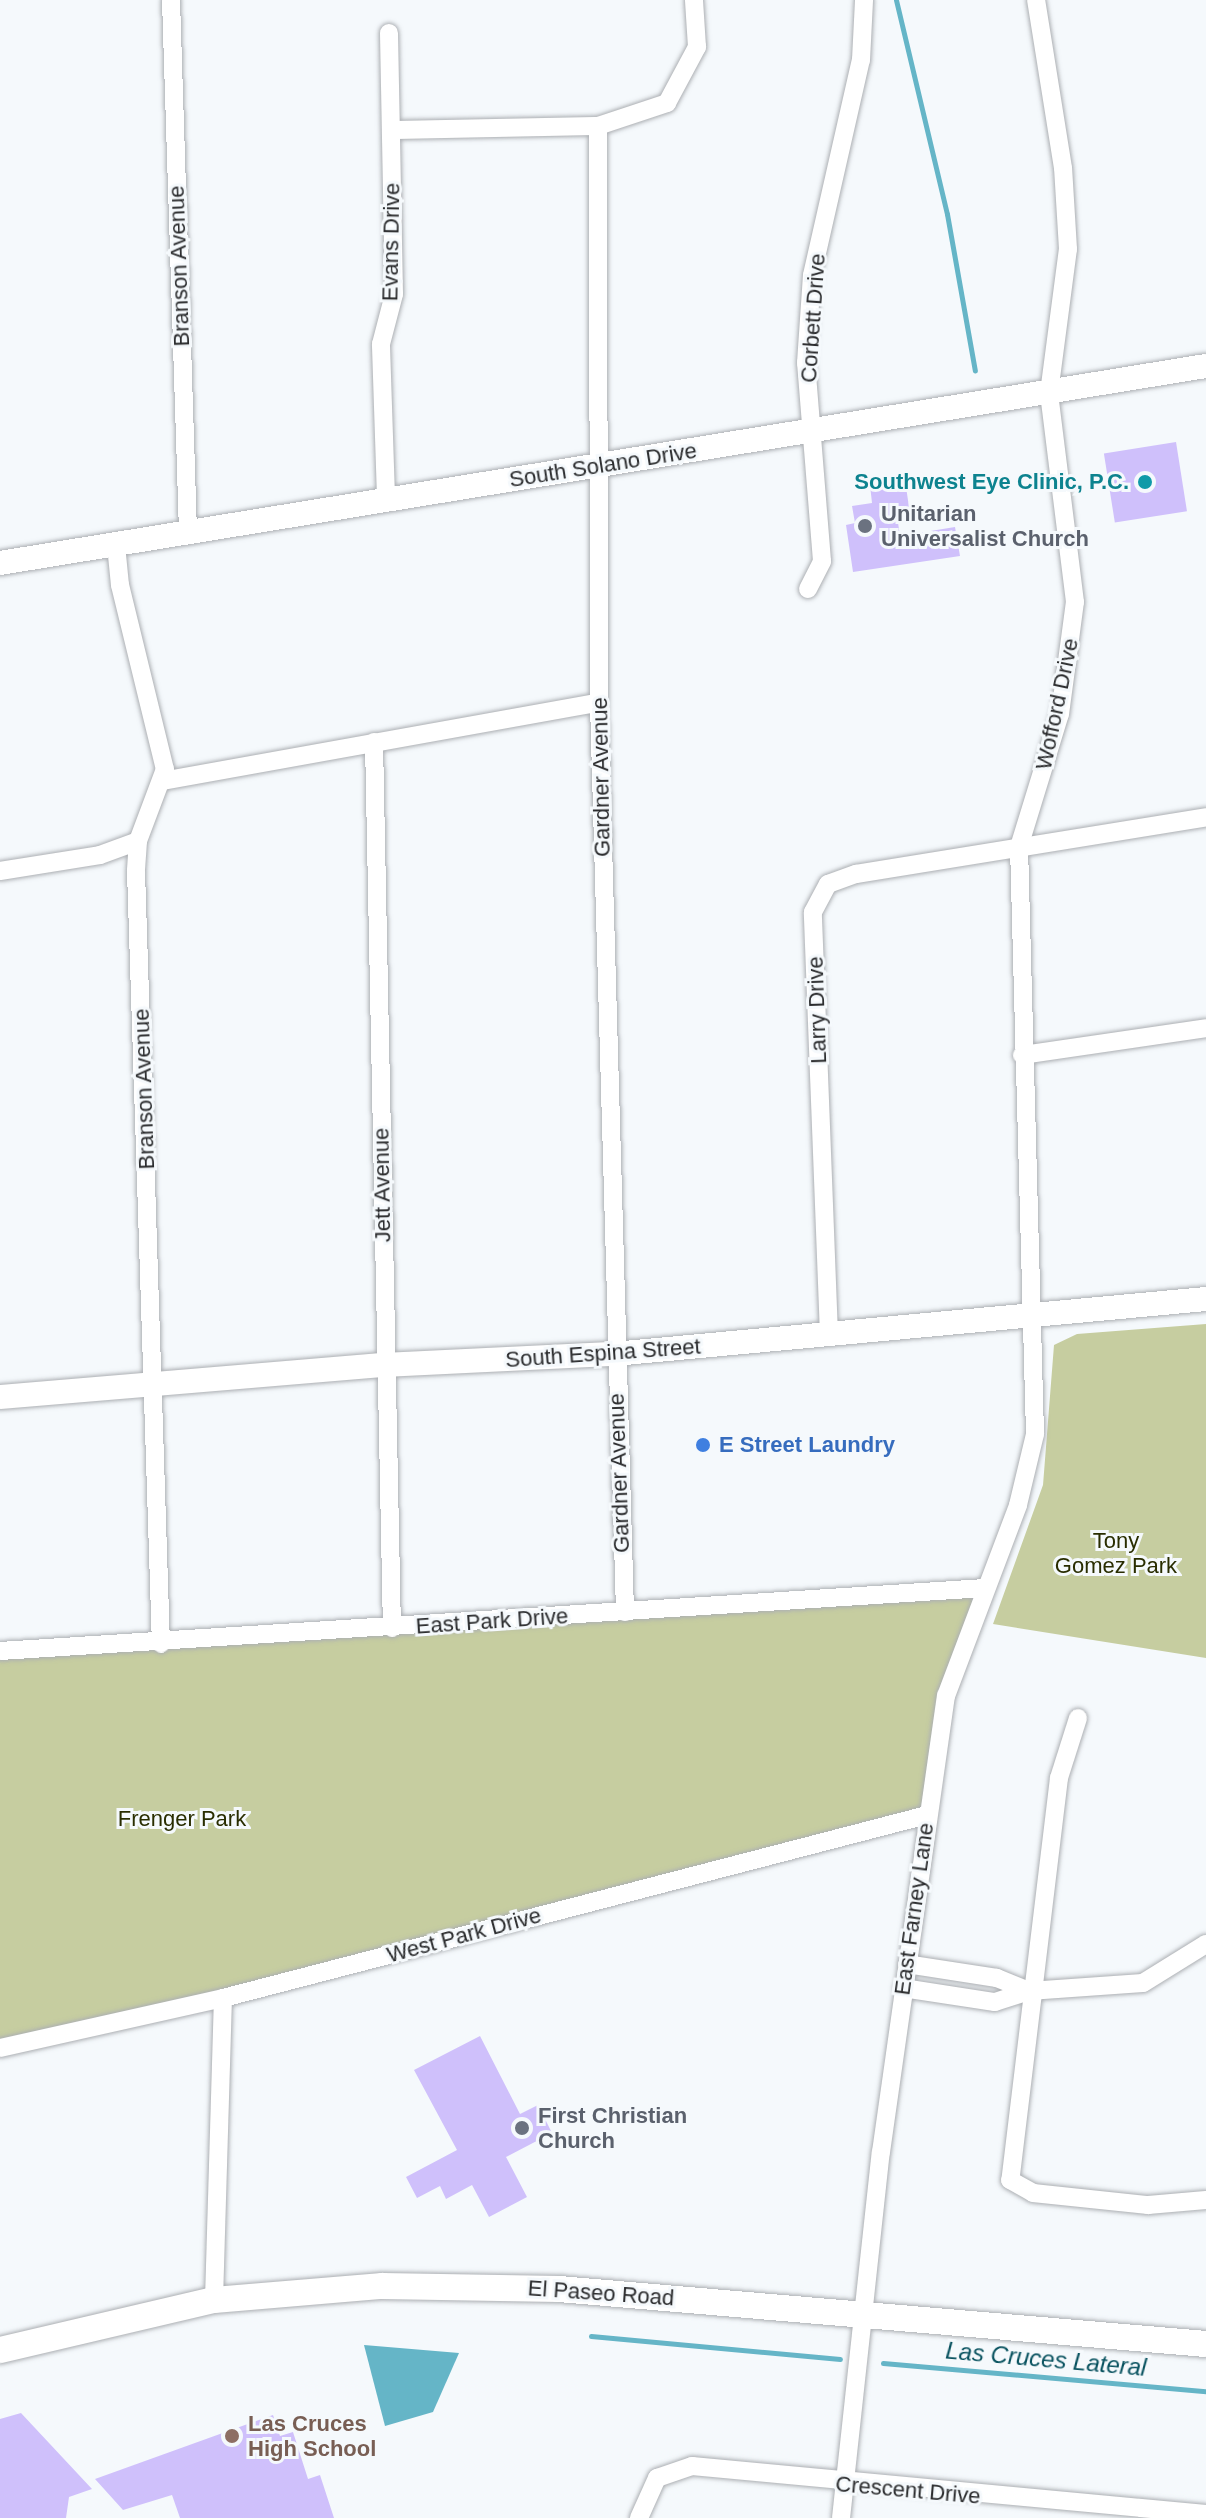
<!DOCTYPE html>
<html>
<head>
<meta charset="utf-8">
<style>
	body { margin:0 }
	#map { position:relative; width:1206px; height:2518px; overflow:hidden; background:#f5f9fc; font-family:Helvetica,sans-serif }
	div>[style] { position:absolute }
	.green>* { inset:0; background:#c6cda0 }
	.water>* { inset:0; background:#65b5c7 }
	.stream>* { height:5px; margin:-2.5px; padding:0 2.5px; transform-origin:2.5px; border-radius:2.5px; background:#65b5c7 }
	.building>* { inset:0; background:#cfc0fb; transform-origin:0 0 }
	.roads { filter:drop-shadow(0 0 2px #acafb3) drop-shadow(0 0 2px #acafb3) }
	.minor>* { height:18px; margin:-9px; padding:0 9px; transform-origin:9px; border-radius:9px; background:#fff }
	.tertiary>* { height:24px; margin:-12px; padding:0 12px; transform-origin:12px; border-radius:12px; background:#fff }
	.secondary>* { height:26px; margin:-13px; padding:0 13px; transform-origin:13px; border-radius:13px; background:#fff }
	.dots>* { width:22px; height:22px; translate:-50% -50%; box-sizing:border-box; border:4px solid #f5f9fc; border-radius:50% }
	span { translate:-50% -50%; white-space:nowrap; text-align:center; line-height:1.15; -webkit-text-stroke:6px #f5f9fc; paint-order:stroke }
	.street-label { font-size:22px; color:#2a2b2d }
	.culture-label { font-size:22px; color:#0d838f; font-weight:700 }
	.right { translate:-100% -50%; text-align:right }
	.worship-label { font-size:22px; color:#5b616d; font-weight:700 }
	.left { translate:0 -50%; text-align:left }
	.shop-label { font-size:22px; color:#366cbe; font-weight:700 }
	.park-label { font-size:22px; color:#292d00 }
	.education-label { font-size:22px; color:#785e54; font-weight:700 }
	.water-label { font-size:24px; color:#07515e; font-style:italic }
</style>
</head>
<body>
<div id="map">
	<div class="green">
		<i style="clip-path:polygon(1206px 1324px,1206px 1658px,993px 1624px,1043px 1485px,1054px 1345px,1077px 1334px)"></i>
		<i style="clip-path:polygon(985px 1588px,946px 1696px,927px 1815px,0 2048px,0 1650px)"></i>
	</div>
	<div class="water">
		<i style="clip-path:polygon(364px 2345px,459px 2353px,433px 2412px,385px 2426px)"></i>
	</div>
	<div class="stream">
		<i style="left:896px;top:0;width:220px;rotate:76.6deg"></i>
		<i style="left:947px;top:214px;width:159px;rotate:79.9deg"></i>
		<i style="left:591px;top:2336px;width:250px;rotate:5.3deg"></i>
		<i style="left:883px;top:2363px;width:324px;rotate:5deg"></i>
	</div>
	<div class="building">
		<i style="left:1176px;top:442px;width:70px;height:73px;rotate:81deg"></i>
		<i style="clip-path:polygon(905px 480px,909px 507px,896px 509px,900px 536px,955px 527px,960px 556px,853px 572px,846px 525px,855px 523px,852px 506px,872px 503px,870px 485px)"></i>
		<i style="clip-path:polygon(480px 2036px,520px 2114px,538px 2105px,552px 2133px,506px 2157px,527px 2197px,489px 2217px,472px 2185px,446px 2199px,440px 2186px,417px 2198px,406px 2177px,457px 2150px,414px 2070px)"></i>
		<i style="clip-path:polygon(21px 2413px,92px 2489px,69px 2497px,66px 2518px,0 2518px,0 2419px)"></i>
		<i style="clip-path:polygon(273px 2415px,280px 2436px,293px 2432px,308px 2479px,320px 2475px,334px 2518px,180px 2518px,172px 2495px,123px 2510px,95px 2479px)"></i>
	</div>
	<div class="roads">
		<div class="minor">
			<i style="left:171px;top:0;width:533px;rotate:88.17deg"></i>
			<i style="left:392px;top:130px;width:206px;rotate:-1.1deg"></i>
			<i style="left:386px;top:497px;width:153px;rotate:-91.9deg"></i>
			<i style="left:381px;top:344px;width:52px;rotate:-75.4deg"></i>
			<i style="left:394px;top:294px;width:261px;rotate:-91.1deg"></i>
			<i style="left:116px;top:545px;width:40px;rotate:84.3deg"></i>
			<i style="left:120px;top:585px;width:189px;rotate:76.3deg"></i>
			<i style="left:165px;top:769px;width:77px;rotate:110.6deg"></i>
			<i style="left:138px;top:841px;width:30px;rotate:94deg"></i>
			<i style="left:136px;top:871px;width:773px;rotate:88.15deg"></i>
			<i style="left:808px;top:589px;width:31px;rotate:-63deg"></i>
			<i style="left:822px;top:561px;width:199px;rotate:-94.6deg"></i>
			<i style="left:806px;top:363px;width:88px;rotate:-86.1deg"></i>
			<i style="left:812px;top:275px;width:221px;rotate:-77.2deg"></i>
			<i style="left:861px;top:60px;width:60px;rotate:-87.1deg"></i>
			<i style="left:374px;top:742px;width:886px;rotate:88.84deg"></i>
			<i style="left:162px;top:781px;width:444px;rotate:-10.2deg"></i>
			<i style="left:0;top:871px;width:101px;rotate:-9.1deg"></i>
			<i style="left:100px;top:855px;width:40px;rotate:-20.2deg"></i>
			<i style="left:1022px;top:1055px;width:186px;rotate:-8.3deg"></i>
			<i style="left:829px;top:1335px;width:423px;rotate:-92.2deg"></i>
			<i style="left:813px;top:912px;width:32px;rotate:-62deg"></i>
			<i style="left:828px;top:884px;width:30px;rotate:-20deg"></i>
			<i style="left:856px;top:874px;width:355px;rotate:-9.2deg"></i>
			<i style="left:625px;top:1612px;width:910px;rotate:-91.64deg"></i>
			<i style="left:599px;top:702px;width:576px;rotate:-90.1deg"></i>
			<i style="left:598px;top:126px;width:73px;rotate:-18.4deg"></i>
			<i style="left:667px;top:103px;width:64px;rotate:-61.8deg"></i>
			<i style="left:697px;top:47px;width:47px;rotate:-93.7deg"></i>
			<i style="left:0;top:1651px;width:987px;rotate:-3.66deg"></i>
			<i style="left:1078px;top:1718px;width:63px;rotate:107.6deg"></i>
			<i style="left:1059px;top:1778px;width:405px;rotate:96.9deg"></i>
			<i style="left:1010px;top:2180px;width:26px;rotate:29deg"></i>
			<i style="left:1033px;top:2193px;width:116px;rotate:6deg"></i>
			<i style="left:1148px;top:2205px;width:58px;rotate:-4.9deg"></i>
			<i style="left:903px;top:1988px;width:93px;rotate:8.7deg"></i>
			<i style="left:995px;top:2002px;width:36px;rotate:-18deg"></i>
			<i style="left:1029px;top:1991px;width:35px;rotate:-158deg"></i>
			<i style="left:997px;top:1978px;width:91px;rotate:-171.2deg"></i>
			<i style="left:1029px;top:1991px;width:114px;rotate:-4deg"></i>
			<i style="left:1143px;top:1983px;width:74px;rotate:-31.8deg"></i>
			<i style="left:0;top:2048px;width:229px;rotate:-12.6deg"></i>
			<i style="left:223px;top:1998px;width:727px;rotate:-14.57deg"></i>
			<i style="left:214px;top:2300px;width:302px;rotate:-88.3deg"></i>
			<i style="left:639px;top:2518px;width:44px;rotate:-65.8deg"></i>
			<i style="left:657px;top:2478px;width:37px;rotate:-19deg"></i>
			<i style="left:692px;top:2466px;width:516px;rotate:5.34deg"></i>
			<i style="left:841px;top:2518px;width:368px;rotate:-83.8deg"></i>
			<i style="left:881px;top:2152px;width:461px;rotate:-81.9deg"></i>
			<i style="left:946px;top:1696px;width:204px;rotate:-69.3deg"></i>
			<i style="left:1018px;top:1505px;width:73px;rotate:-76.5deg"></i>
			<i style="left:1035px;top:1434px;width:587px;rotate:-91.56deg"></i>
			<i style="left:1019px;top:847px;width:139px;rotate:-72.9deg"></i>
			<i style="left:1060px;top:714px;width:113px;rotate:-82.4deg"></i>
			<i style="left:1075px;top:602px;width:211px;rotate:-97.1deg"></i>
			<i style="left:1049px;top:393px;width:145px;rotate:-82.5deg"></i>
			<i style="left:1068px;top:249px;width:81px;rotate:-93.5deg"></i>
			<i style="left:1063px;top:168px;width:170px;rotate:-99.1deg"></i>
		</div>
		<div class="tertiary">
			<i style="left:0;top:563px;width:1222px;rotate:-9.28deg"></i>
			<i style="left:0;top:1397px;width:386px;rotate:-4.8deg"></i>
			<i style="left:385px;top:1365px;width:229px;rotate:-2.8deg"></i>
			<i style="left:614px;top:1354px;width:595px;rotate:-5.31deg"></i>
		</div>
		<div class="secondary">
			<i style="left:0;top:2350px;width:220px;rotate:-13.2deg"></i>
			<i style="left:214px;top:2300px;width:169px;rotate:-4.8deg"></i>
			<i style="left:382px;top:2286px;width:177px;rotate:1deg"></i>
			<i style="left:559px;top:2289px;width:649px;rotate:4.86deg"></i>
		</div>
	</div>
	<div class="dots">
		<i style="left:1145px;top:482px;background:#0f9aa8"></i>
		<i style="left:865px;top:526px;background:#6b7280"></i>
		<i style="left:703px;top:1445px;background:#3f7fe0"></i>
		<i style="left:522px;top:2128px;background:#6b7280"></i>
		<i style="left:232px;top:2436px;background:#8d6e63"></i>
	</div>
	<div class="street-label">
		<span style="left:391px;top:242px;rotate:-89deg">Evans Drive</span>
		<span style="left:179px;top:266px;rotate:-92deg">Branson Avenue</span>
		<span style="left:813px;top:318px;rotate:-86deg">Corbett Drive</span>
		<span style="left:603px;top:465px;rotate:-9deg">South Solano Drive</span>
		<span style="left:1057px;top:704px;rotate:-78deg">Wofford Drive</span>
		<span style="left:601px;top:777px;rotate:-91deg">Gardner Avenue</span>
		<span style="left:817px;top:1010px;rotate:-92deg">Larry Drive</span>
		<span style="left:144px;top:1089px;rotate:-92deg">Branson Avenue</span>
		<span style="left:382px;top:1185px;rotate:-91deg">Jett Avenue</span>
		<span style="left:603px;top:1353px;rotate:-4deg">South Espina Street</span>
		<span style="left:619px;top:1473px;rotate:-92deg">Gardner Avenue</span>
		<span style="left:492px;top:1621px;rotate:-4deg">East Park Drive</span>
		<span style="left:914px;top:1909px;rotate:-82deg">East Farney Lane</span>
		<span style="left:464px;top:1935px;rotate:-15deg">West Park Drive</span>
		<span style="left:601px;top:2293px;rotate:4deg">El Paseo Road</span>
		<span style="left:908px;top:2490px;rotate:5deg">Crescent Drive</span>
	</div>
	<div class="culture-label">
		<span class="right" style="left:1129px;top:482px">Southwest Eye Clinic, P.C.</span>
	</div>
	<div class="worship-label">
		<span class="left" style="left:881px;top:526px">Unitarian<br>Universalist Church</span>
		<span class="left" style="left:538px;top:2128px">First Christian<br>Church</span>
	</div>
	<div class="shop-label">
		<span class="left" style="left:719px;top:1445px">E Street Laundry</span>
	</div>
	<div class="park-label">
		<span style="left:1116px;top:1553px">Tony<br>Gomez Park</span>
		<span style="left:182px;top:1819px">Frenger Park</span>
	</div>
	<div class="education-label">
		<span class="left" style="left:248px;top:2436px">Las Cruces<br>High School</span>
	</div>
	<div class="water-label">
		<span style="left:1046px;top:2359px;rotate:5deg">Las Cruces Lateral</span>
	</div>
</div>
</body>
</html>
